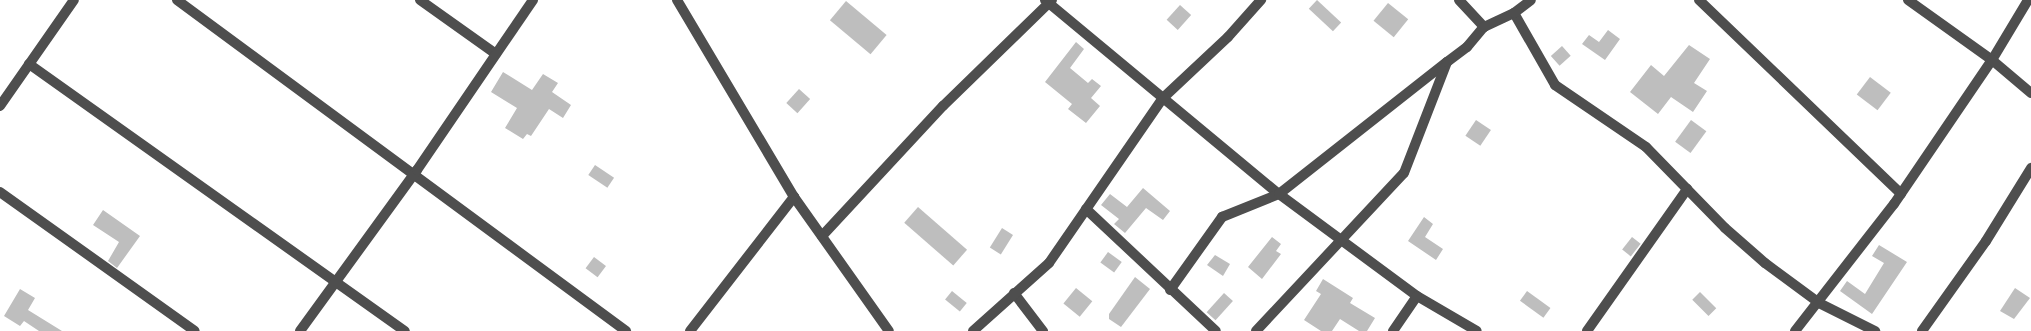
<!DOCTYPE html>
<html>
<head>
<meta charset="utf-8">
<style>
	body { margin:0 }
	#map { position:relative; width:2031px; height:331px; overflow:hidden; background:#fff; font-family:Inter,sans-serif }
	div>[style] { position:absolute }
	.building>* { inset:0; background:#bebebe; transform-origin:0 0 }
	.minor>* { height:10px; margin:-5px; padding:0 5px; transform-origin:5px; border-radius:5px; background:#4e4e4e }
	span { translate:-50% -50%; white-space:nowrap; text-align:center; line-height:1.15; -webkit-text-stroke:3.5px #fff; paint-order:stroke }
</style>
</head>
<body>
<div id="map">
	<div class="building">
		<i style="left:1317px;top:0;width:33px;height:12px;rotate:43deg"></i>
		<i style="left:846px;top:1px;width:53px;height:25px;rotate:40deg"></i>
		<i style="left:1388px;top:3px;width:26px;height:23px;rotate:39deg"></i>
		<i style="left:1180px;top:5px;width:15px;height:20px;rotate:42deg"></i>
		<i style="clip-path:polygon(1608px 30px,1620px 39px,1605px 60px,1582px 44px,1589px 35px,1599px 42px)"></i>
		<i style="clip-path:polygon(1076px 42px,1084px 49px,1070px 68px,1088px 83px,1092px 79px,1101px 86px,1091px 98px,1100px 106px,1086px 123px,1068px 109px,1072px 104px,1045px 82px)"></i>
		<i style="clip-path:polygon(1689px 45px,1710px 59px,1694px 83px,1707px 91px,1693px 112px,1671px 97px,1658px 114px,1630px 92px,1651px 65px,1664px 76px)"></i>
		<i style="left:1562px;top:46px;width:13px;height:15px;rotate:48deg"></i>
		<i style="clip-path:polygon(503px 72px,532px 90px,543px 74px,558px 83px,552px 92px,571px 105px,563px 118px,549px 109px,531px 136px,527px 134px,523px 139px,505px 128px,517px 108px,491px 92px)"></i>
		<i style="left:1870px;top:77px;width:26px;height:22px;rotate:37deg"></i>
		<i style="left:799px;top:89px;width:15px;height:19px;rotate:42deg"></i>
		<i style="left:1476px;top:120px;width:18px;height:19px;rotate:34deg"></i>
		<i style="left:1691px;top:120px;width:19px;height:27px;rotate:36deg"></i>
		<i style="left:595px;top:165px;width:23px;height:12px;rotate:34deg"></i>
		<i style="clip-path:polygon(1143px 188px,1170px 211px,1163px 220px,1146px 208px,1125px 233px,1114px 224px,1119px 219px,1101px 205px,1110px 194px,1127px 207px)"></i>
		<i style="left:918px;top:207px;width:65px;height:21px;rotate:41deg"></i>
		<i style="clip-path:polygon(103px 210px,140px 236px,117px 268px,108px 261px,119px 242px,93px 225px)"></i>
		<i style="clip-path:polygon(1424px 217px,1433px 224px,1425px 237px,1443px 249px,1436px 260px,1408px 241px)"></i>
		<i style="left:1002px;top:228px;width:13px;height:23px;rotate:32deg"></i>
		<i style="clip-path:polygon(1272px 237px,1281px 244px,1276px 251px,1281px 254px,1262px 279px,1248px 267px)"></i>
		<i style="left:1632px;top:237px;width:11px;height:16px;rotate:38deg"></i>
		<i style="clip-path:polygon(1879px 245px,1907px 262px,1872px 314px,1840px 291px,1847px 281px,1865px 294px,1884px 263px,1872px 256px)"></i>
		<i style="left:1108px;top:252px;width:17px;height:13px;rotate:36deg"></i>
		<i style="clip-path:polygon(1215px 255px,1230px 264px,1223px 276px,1207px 265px)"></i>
		<i style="left:594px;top:257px;width:15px;height:14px;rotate:37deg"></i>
		<i style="clip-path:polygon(1135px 277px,1150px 289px,1121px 327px,1109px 319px,1109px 314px)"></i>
		<i style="clip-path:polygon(1323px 279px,1353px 298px,1350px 303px,1375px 318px,1367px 331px,1359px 331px,1340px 319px,1332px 331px,1321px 331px,1304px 320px,1321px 294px,1316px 291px)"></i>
		<i style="left:1076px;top:288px;width:21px;height:20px;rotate:39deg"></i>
		<i style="clip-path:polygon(2015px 288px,2030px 298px,2014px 319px,2000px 311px)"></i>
		<i style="clip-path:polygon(20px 289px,35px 298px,28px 310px,62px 331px,39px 331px,24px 321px,20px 326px,4px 316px)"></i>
		<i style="left:952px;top:291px;width:19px;height:11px;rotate:39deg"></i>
		<i style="left:1527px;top:291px;width:29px;height:12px;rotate:36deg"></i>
		<i style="left:1700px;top:292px;width:23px;height:11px;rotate:45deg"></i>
		<i style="left:1224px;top:293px;width:12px;height:26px;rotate:42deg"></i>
	</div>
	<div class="minor">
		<i style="left:177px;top:0;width:558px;rotate:36.4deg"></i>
		<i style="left:420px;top:0;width:93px;rotate:35.4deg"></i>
		<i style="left:677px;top:0;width:229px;rotate:59.3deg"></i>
		<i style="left:794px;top:197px;width:164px;rotate:54.7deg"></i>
		<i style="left:1045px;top:0;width:304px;rotate:39.7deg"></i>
		<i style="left:1279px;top:194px;width:172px;rotate:36.5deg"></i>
		<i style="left:1417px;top:296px;width:69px;rotate:30.3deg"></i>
		<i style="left:1459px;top:0;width:37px;rotate:47deg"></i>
		<i style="left:1699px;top:0;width:280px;rotate:43.8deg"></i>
		<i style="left:1908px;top:0;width:103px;rotate:35.5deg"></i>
		<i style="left:1992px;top:60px;width:70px;rotate:-59deg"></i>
		<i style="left:1514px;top:13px;width:83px;rotate:60.3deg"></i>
		<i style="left:1555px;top:85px;width:110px;rotate:34.3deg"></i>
		<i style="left:1646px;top:147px;width:113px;rotate:45.7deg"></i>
		<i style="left:1725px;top:228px;width:53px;rotate:41.2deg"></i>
		<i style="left:1765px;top:263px;width:67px;rotate:36.5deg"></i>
		<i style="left:1819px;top:303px;width:63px;rotate:26.6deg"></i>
		<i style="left:29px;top:64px;width:461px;rotate:35.4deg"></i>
		<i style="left:0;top:106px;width:129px;rotate:-55.1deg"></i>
		<i style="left:0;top:192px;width:239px;rotate:35.5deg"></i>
		<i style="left:1086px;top:209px;width:178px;rotate:43.2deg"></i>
		<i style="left:822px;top:236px;width:178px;rotate:-47.1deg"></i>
		<i style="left:943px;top:106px;width:152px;rotate:-44.2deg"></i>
		<i style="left:1170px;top:290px;width:90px;rotate:-54.5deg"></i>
		<i style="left:1222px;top:217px;width:61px;rotate:-22deg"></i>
		<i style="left:1279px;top:194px;width:214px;rotate:-38.2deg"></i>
		<i style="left:1014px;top:293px;width:48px;rotate:52.7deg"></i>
		<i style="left:300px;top:331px;width:199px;rotate:-54deg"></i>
		<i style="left:417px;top:170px;width:206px;rotate:-55.7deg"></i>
		<i style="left:690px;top:331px;width:170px;rotate:-52.2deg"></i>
		<i style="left:973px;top:331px;width:102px;rotate:-41.8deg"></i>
		<i style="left:1049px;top:263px;width:201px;rotate:-55.4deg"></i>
		<i style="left:1163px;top:98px;width:89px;rotate:-43.2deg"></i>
		<i style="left:1228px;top:37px;width:50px;rotate:-48.3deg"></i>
		<i style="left:1256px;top:331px;width:216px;rotate:-46.9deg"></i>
		<i style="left:1404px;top:173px;width:119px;rotate:-68.8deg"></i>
		<i style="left:1447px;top:62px;width:25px;rotate:-37deg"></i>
		<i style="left:1467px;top:47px;width:26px;rotate:-50deg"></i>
		<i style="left:1484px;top:27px;width:33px;rotate:-25deg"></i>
		<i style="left:1514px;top:13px;width:21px;rotate:-37deg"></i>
		<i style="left:1393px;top:331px;width:42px;rotate:-55.6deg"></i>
		<i style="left:1587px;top:331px;width:174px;rotate:-54.8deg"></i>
		<i style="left:1795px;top:331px;width:161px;rotate:-52.1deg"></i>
		<i style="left:1894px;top:204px;width:174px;rotate:-55.8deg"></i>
		<i style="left:1992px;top:60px;width:51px;rotate:40.2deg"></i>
		<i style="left:1922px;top:331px;width:110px;rotate:-54.6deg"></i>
		<i style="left:1986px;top:241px;width:86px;rotate:-58.3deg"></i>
	</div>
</div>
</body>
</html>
